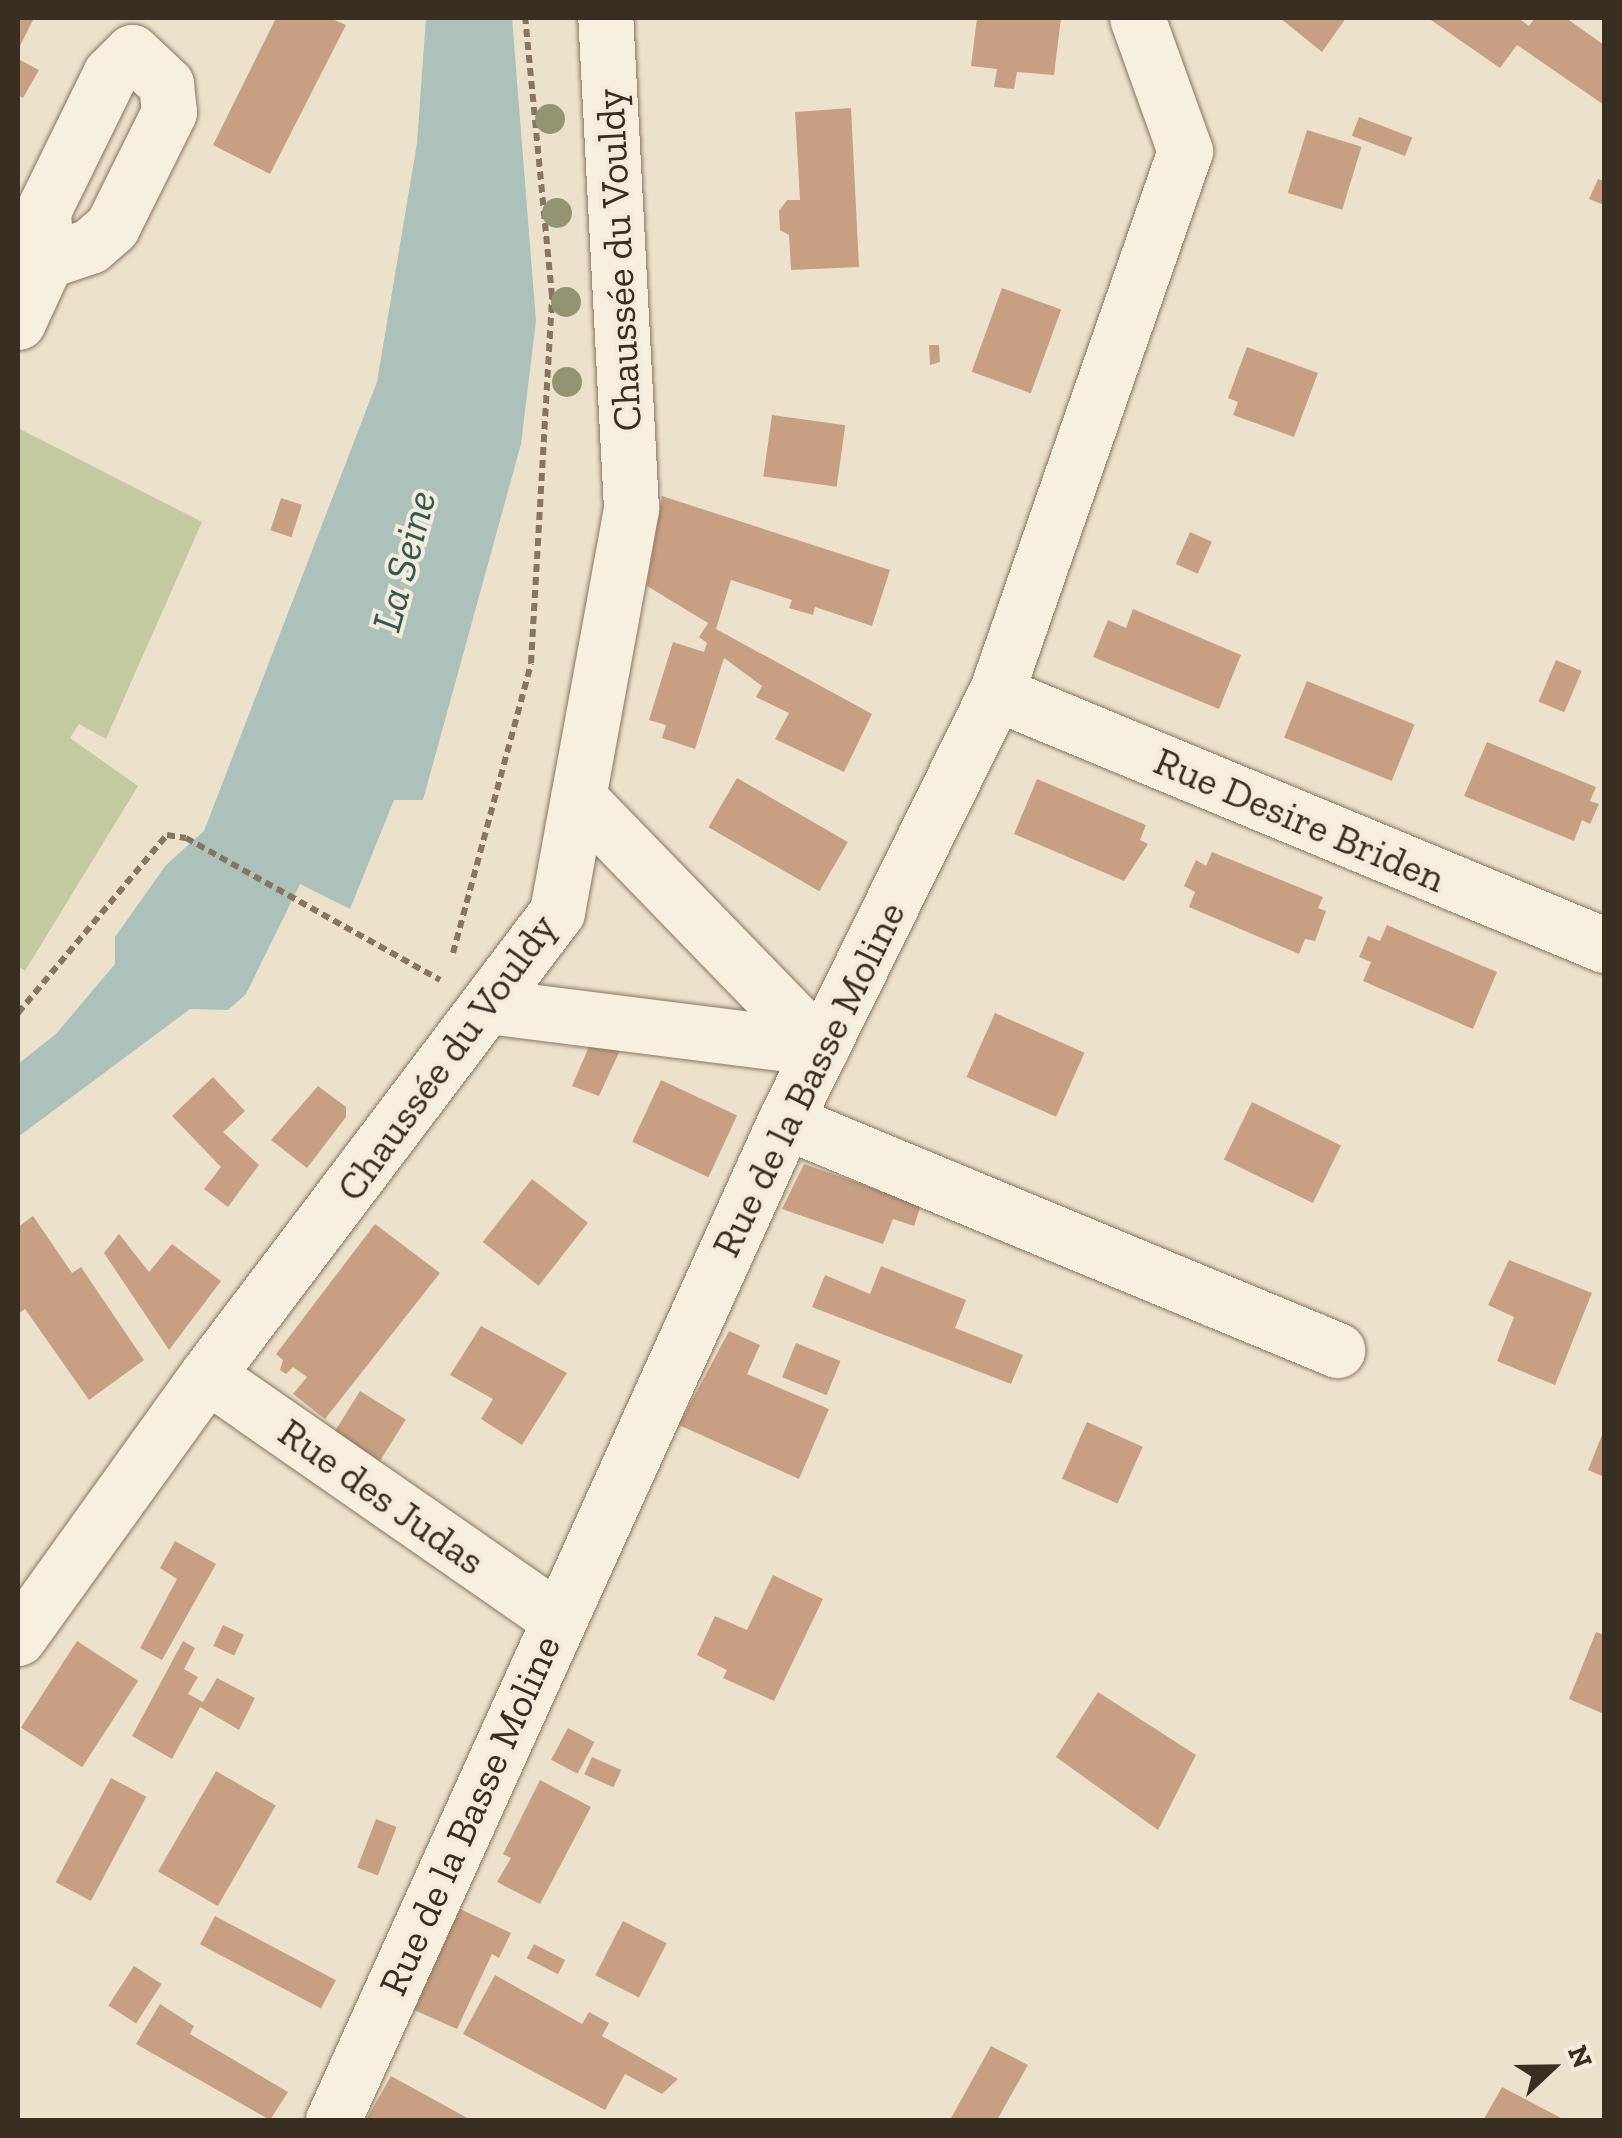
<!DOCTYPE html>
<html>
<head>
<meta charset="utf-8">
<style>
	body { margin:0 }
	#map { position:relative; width:1622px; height:2138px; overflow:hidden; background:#ece2cb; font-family:"Zilla Slab",serif }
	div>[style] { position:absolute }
	.green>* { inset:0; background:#c4ca9f }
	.water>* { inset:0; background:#abc1ba }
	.building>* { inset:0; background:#c7a084; transform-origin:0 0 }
	.path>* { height:6px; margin-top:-3px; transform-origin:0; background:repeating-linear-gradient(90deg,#887560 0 8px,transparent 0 13px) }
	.roads { filter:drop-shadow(0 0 2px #887560) drop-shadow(0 0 2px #887560) }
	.minor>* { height:55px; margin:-27.5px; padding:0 27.5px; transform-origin:27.5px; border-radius:27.5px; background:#f7f0de }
	.trees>* { width:30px; height:30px; margin:-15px; border-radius:50%; background:#929472 }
	span { translate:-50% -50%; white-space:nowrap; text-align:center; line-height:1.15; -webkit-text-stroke:8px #f4ecda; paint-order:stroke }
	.street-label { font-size:40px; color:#392e22 }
	.water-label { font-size:42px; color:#335856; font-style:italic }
	.frame { position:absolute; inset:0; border:20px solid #392e22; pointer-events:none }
	.north { position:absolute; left:1502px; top:2018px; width:100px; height:100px; -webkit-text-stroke:8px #f4ecda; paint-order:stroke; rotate:68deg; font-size:28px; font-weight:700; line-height:40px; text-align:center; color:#392e22 }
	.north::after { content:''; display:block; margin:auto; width:35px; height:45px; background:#392e22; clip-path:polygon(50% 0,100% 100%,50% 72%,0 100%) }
</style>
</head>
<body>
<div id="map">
	<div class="green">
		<i style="clip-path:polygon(18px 428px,202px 522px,106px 739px,79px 724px,70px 738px,138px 786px,25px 971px,18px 966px)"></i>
	</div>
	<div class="water">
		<i style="clip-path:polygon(426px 18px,512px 18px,536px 321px,521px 444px,423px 800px,394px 800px,350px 909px,300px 884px,246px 994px,228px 1010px,190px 1009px,18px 1137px,18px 1064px,56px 1034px,115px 964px,115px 937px,166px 865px,204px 831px,377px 382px,417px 143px)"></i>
	</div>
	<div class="building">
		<i style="clip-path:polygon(18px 18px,34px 18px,18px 50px)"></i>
		<i style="clip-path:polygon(276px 18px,330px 18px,346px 25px,270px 174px,213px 145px)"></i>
		<i style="clip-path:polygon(977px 18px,1061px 18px,1054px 75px,1017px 72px,1014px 89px,994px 87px,997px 69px,971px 66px)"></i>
		<i style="clip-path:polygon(1280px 18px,1346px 18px,1322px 52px)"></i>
		<i style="clip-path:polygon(1428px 18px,1518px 18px,1529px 26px,1535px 18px,1566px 18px,1604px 45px,1604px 105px,1517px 45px,1500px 68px)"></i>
		<i style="clip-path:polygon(18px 59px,39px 70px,23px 98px,18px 95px)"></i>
		<i style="clip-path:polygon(851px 108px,859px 267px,791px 270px,789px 235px,780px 230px,779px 211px,787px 200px,800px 200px,795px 112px)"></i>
		<i style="left:1359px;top:117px;width:57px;height:20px;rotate:21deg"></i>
		<i style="left:1307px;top:130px;width:57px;height:66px;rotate:17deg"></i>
		<i style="clip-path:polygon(1598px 179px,1604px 181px,1604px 205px,1589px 199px)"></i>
		<i style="left:1002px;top:288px;width:63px;height:89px;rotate:20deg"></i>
		<i style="clip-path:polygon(929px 345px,939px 345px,940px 362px,930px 365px)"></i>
		<i style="clip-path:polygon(1247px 347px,1318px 373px,1294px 437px,1233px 415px,1238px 402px,1228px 398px)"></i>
		<i style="left:772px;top:415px;width:74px;height:62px;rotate:8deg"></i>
		<i style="clip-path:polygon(662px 496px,890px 570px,872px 626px,815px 607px,813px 615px,789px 608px,792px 600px,731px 580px,716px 629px,872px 714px,844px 772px,775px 739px,789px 713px,756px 697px,762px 686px,724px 658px,695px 749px,662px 738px,666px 725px,649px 720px,673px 642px,704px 652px,707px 643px,699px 637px,708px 623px,647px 586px)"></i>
		<i style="left:281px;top:498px;width:22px;height:34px;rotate:18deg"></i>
		<i style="left:1190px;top:532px;width:24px;height:35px;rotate:24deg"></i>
		<i style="clip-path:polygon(1133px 609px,1241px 655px,1219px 709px,1093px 657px,1108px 620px,1126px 628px)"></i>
		<i style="left:1556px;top:660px;width:28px;height:45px;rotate:23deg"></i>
		<i style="left:1307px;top:681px;width:116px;height:61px;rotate:22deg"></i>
		<i style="clip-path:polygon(1487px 742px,1596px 787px,1590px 801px,1599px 804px,1590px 824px,1582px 820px,1574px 841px,1464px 796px)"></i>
		<i style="left:737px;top:778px;width:128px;height:57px;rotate:30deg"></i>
		<i style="clip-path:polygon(1037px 779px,1146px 825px,1140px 840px,1148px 844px,1124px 881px,1014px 834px)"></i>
		<i style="clip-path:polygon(1212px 852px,1323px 897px,1318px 908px,1326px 911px,1315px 941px,1305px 939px,1299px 954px,1189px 907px,1195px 892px,1184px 886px,1196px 860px,1206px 866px)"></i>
		<i style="clip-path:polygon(1387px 925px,1497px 972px,1473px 1029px,1363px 981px,1371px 962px,1359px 957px,1368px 936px,1380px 941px)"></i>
		<i style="left:995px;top:1013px;width:98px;height:70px;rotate:24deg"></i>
		<i style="clip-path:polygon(591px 1042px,621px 1048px,599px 1096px,572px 1086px)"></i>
		<i style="clip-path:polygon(213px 1077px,245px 1111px,223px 1132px,259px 1165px,228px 1207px,204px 1189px,221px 1167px,172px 1116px)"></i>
		<i style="left:661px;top:1080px;width:84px;height:68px;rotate:25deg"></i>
		<i style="clip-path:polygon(318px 1086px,346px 1107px,346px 1117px,307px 1168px,271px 1140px)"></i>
		<i style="left:1252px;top:1102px;width:99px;height:64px;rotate:26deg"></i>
		<i style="clip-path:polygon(804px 1164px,921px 1205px,914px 1226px,893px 1219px,883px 1244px,782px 1209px)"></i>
		<i style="left:532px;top:1179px;width:71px;height:80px;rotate:38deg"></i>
		<i style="clip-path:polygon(33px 1216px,72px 1273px,81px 1267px,144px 1360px,89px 1400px,25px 1309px,18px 1314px,18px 1227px)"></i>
		<i style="clip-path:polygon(375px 1224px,440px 1273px,325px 1419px,293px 1394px,307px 1377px,293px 1367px,286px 1374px,280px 1370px,283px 1360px,276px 1354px)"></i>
		<i style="clip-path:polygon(119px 1234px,149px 1272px,172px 1244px,221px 1281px,169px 1350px,104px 1253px)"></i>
		<i style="clip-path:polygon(1509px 1260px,1592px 1293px,1555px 1385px,1497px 1361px,1514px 1317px,1488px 1305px)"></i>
		<i style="clip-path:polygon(881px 1266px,966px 1300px,955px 1328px,1023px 1355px,1011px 1384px,812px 1307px,825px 1275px,870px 1294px)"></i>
		<i style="clip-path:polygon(481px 1326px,567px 1373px,522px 1445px,481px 1419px,493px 1399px,450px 1375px)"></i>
		<i style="clip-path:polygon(729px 1331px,760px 1345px,747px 1374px,829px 1409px,799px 1479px,679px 1425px)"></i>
		<i style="left:796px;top:1343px;width:48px;height:37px;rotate:22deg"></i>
		<i style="left:360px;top:1391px;width:54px;height:60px;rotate:32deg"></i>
		<i style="left:1087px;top:1422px;width:61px;height:62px;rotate:24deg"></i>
		<i style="clip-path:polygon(1604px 1430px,1604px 1477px,1588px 1470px)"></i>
		<i style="clip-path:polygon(175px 1541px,216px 1564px,162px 1660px,140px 1648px,177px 1579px,160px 1568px)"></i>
		<i style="clip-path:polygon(773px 1575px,823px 1599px,774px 1701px,723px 1678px,727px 1670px,697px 1655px,715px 1616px,747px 1630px)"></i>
		<i style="left:223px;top:1625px;width:23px;height:23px;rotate:25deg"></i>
		<i style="clip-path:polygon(1596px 1632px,1604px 1635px,1604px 1714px,1569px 1699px)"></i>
		<i style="left:77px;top:1641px;width:73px;height:103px;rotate:33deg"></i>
		<i style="clip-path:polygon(183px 1641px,195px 1648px,184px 1669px,198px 1677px,188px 1694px,203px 1702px,217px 1678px,255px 1698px,239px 1730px,200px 1707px,172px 1759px,132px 1736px)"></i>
		<i style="clip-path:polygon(1098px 1692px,1196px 1755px,1158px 1830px,1056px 1757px)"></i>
		<i style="left:568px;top:1728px;width:30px;height:36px;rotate:28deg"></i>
		<i style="left:592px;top:1757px;width:32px;height:19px;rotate:24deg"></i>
		<i style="left:216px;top:1771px;width:69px;height:116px;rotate:30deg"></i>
		<i style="left:111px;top:1778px;width:40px;height:118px;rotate:28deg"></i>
		<i style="clip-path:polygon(540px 1780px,591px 1807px,540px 1904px,497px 1882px,511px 1858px,503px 1854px)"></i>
		<i style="left:376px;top:1819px;width:22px;height:52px;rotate:21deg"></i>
		<i style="clip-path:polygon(460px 1909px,511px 1933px,499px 1958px,492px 1954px,457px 2029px,414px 2010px)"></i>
		<i style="left:215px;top:1916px;width:137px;height:32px;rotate:28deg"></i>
		<i style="left:623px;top:1921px;width:49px;height:61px;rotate:27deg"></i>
		<i style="left:534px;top:1944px;width:35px;height:16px;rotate:27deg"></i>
		<i style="left:134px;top:1966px;width:33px;height:47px;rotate:33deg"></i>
		<i style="clip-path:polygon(495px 1975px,582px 2024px,589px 2012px,609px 2023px,602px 2036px,678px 2079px,662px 2094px,625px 2074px,605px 2110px,463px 2034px)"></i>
		<i style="clip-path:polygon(160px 2004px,194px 2026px,190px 2034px,288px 2092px,270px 2120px,136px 2044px)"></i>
		<i style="clip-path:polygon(991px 2046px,1028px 2065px,997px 2120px,950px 2120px)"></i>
		<i style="clip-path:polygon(391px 2076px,471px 2120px,366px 2120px)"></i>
		<i style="clip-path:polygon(1502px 2087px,1561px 2118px,1484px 2119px)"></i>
	</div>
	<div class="path">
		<i style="left:453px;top:953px;width:300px;rotate:-74.9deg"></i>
		<i style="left:531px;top:663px;width:368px;rotate:-86.7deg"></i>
		<i style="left:552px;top:296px;width:279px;rotate:-95.5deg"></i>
		<i style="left:18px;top:1013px;width:232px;rotate:-50.1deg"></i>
		<i style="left:167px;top:835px;width:19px;rotate:9deg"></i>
		<i style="left:186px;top:838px;width:291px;rotate:29.2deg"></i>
	</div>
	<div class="roads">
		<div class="minor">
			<i style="left:18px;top:322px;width:67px;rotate:-65.3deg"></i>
			<i style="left:46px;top:261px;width:50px;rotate:-93.4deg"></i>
			<i style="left:43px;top:211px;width:153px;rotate:-63.9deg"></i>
			<i style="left:110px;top:74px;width:31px;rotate:-45deg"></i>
			<i style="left:132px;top:52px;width:47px;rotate:43.3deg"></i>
			<i style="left:166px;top:84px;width:28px;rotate:84deg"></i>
			<i style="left:169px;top:112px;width:128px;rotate:116.4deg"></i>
			<i style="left:112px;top:227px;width:29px;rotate:139deg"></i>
			<i style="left:90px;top:246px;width:46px;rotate:161.2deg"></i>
			<i style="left:996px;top:693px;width:658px;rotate:22.51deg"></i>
			<i style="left:488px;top:1006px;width:336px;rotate:7.2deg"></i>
			<i style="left:821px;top:1048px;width:349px;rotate:-134.1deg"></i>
			<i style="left:785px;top:1121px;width:598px;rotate:22.53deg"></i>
			<i style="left:207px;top:1375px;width:426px;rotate:34.8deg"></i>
			<i style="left:18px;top:1638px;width:324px;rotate:-54.3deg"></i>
			<i style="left:207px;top:1375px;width:580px;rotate:-52.91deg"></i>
			<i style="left:557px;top:912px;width:411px;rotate:-79.6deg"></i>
			<i style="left:631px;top:508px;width:491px;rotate:-93deg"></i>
			<i style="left:333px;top:2120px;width:1096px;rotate:-65.66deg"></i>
			<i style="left:785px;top:1121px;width:477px;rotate:-63.8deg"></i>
			<i style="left:996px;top:693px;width:574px;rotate:-70.78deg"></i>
			<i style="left:1185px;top:151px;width:141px;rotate:-109.8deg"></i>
		</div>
	</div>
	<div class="trees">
		<i style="left:550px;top:119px"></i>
		<i style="left:557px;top:213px"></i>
		<i style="left:566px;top:302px"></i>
		<i style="left:567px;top:382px"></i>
	</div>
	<div class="street-label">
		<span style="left:618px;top:260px;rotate:-93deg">Chaussée du Vouldy</span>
		<span style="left:1300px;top:819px;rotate:23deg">Rue Desire Briden</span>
		<span style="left:446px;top:1057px;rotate:-54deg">Chaussée du Vouldy</span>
		<span style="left:808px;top:1079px;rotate:-64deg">Rue de la Basse Moline</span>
		<span style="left:382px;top:1496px;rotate:35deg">Rue des Judas</span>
		<span style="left:469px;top:1815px;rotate:-66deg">Rue de la Basse Moline</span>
	</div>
	<div class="water-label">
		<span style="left:404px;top:561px;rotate:-75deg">La Seine</span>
	</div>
	<div class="frame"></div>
	<div class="north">N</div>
</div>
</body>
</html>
